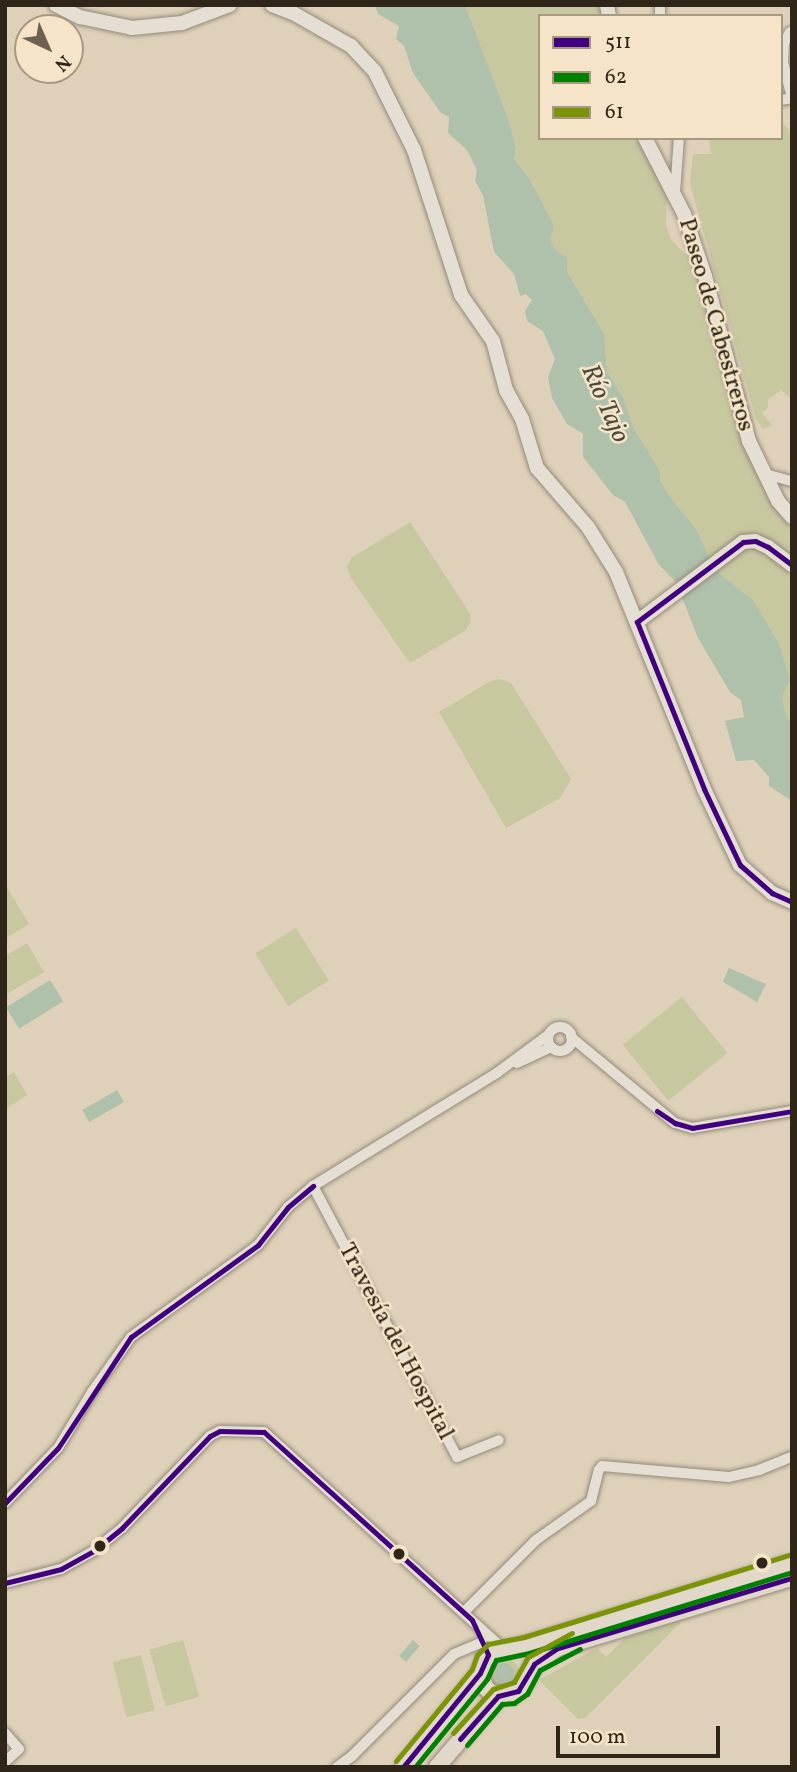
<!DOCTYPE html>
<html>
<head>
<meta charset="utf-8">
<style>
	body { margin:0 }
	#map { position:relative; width:797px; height:1772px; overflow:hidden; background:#dfd1b9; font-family:Vollkorn,serif }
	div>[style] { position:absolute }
	.green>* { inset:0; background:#c7c7a0; transform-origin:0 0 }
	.round { border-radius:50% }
	.water>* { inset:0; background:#afc0ab; transform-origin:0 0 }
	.roads { filter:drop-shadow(0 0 2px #938a7b) drop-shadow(0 0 2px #938a7b) }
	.street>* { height:10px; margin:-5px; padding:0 5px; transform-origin:5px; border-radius:5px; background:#e5ded2 }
	.street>.ring { margin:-5px; padding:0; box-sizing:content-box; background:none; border:10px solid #e5ded2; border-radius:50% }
	.secondary>* { height:14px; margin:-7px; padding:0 7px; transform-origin:7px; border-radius:7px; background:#e5ded2 }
	.primary>* { height:16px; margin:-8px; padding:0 8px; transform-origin:8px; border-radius:8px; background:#e1d8ca }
	.bus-1>* { height:5px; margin:-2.5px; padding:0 2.5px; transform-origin:2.5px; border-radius:2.5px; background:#400080 }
	.bus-2>* { height:5px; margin:-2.5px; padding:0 2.5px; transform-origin:2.5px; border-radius:2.5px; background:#008001 }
	.bus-3>* { height:5px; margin:-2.5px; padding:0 2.5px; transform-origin:2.5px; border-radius:2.5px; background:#7a9307 }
	.dots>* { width:19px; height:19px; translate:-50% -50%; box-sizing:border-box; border:4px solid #f5e4c7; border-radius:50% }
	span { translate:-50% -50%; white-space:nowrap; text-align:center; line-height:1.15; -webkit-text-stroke:5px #f5e4c7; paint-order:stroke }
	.street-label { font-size:24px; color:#2f2619 }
	.water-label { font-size:26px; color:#4a4b3c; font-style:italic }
	.frame { position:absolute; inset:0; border:7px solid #2f2619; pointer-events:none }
	.legend { position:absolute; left:538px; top:14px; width:245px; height:126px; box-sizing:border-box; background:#f5e4c7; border:2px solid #a69881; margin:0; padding:9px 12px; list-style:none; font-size:21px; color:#2f2619 }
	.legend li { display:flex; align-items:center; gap:14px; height:35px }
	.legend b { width:35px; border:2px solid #a69881 }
	.north { position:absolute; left:14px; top:14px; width:70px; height:70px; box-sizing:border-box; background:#f5e4c7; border:2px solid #a69881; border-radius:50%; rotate:136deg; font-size:19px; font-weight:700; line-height:28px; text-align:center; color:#2f2619 }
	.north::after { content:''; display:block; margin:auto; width:24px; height:32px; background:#6d6251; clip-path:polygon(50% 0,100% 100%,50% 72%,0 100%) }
	.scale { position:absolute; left:556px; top:1726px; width:164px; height:32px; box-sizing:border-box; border:4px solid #2f2619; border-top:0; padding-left:9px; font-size:21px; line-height:24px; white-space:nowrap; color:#2f2619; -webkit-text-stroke:5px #f5e4c7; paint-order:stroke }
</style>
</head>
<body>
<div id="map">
	<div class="green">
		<i style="clip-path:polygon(465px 5px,601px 5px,604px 16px,540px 16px,540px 138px,639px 138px,667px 197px,666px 224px,671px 240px,695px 263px,744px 446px,770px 498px,792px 524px,792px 722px,786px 716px,782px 697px,790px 680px,779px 643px,753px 600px,716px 571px,696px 529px,669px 497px,660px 480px,660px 471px,633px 427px,624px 399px,607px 371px,604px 334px,567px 271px,567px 257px,556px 251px,550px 239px,529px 178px,514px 159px,516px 148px,507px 116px)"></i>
		<i style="clip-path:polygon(781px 121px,792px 134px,792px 400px,781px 390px,768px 400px,768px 408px,762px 413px,772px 425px,763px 429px,756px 419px,690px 184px,693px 154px,711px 154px,709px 138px,781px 138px)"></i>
		<i style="clip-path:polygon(410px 522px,471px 615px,470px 623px,465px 631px,410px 663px,350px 577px,347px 567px,351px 558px)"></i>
		<i style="clip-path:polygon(499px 679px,511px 683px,571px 779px,560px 798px,506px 828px,439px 712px,489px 682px)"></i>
		<i style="clip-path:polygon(5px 884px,29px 924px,5px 939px)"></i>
		<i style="left:296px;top:928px;width:62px;height:48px;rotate:58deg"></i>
		<i style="clip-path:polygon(27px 943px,44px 972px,5px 995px,5px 956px)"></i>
		<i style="left:682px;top:997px;width:72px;height:76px;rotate:51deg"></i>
		<i style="clip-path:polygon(14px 1072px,27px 1095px,5px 1109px,5px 1078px)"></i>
		<i style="clip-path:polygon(684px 1619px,585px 1718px,578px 1719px,539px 1680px,597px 1648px,606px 1657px,625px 1638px)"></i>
		<i style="left:183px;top:1640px;width:59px;height:35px;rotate:74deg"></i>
		<i style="left:141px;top:1655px;width:57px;height:29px;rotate:76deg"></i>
		<i class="round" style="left:489px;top:1658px;width:30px;height:30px"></i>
	</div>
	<div class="water">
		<i style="clip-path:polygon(375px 5px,465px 5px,507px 116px,516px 148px,514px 159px,529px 178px,554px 226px,550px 239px,556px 251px,567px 257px,567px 271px,604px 334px,607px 371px,624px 399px,633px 427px,660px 471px,660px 480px,669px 496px,696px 529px,716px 571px,753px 600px,779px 643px,790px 680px,782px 697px,786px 716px,792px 722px,792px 801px,769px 786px,769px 777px,754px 760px,736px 761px,725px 721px,744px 717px,741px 700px,730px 692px,698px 638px,676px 582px,659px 565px,625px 502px,613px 495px,583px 457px,583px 434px,567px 424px,552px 398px,548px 377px,555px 359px,543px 331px,527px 321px,525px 311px,532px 300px,526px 294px,520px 296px,514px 274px,494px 252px,483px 195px,475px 181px,477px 170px,467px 150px,448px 133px,449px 117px,441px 113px,413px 73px,404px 46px,396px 39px,399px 26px,378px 14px)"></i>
		<i style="clip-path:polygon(729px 968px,766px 984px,757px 1002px,723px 982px)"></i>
		<i style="left:50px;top:980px;width:25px;height:52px;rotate:58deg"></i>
		<i style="left:117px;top:1090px;width:14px;height:40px;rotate:60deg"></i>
		<i style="left:413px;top:1640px;width:9px;height:21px;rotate:41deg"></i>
		<i class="round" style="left:494px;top:1663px;width:20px;height:20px"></i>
	</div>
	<div class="roads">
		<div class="street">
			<i style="left:660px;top:16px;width:11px;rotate:-90deg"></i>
			<i style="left:790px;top:32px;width:13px;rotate:119deg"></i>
			<i style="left:784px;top:43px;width:19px;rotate:93deg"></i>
			<i style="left:783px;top:62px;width:36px;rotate:76deg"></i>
			<i style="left:781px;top:100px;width:11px;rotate:-10deg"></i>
			<i style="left:675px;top:192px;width:54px;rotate:-85.8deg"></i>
			<i style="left:765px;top:474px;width:28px;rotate:15deg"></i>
			<i class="ring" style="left:548px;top:1027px;width:14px;height:14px"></i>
			<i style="left:571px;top:1037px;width:135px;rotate:39.6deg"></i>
			<i style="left:675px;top:1123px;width:18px;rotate:16deg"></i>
			<i style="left:692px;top:1128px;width:101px;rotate:-9.6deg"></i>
			<i style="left:517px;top:1063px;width:38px;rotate:-25deg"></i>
			<i style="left:313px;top:1186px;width:307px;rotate:62deg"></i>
			<i style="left:457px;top:1457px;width:45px;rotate:-22deg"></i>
			<i style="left:5px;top:1503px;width:76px;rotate:-46.1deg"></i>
			<i style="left:58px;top:1448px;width:66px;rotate:-58.7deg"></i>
			<i style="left:92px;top:1392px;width:67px;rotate:-54.7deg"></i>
			<i style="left:131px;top:1337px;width:157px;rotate:-35.9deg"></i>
			<i style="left:258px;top:1245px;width:48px;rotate:-51.7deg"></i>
			<i style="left:288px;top:1207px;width:33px;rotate:-40deg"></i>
			<i style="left:313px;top:1186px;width:217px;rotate:-31.6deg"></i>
			<i style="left:498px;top:1072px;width:62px;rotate:-36.5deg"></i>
			<i style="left:5px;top:1583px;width:58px;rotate:-14deg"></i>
			<i style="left:61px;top:1569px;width:39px;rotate:-29deg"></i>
			<i style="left:95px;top:1550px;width:35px;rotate:-39deg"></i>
			<i style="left:122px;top:1528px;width:127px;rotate:-46.3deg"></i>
			<i style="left:210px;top:1436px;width:11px;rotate:-27deg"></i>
			<i style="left:220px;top:1431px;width:44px;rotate:1.3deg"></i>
			<i style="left:264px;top:1432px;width:323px;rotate:42.2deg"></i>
			<i style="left:464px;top:1612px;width:102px;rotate:-45deg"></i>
			<i style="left:536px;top:1540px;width:67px;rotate:-35.3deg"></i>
			<i style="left:591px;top:1501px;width:32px;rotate:-76deg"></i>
			<i style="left:599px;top:1470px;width:5px;rotate:-53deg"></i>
			<i style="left:602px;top:1466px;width:127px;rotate:5deg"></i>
			<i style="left:729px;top:1477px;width:31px;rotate:-13deg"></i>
			<i style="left:759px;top:1470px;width:35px;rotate:-22deg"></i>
			<i style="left:5px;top:1733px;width:21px;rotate:49deg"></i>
			<i style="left:19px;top:1749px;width:19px;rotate:137deg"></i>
			<i style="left:337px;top:1767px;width:19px;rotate:-36deg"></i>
			<i style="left:352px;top:1756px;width:144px;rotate:-45deg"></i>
			<i style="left:454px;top:1654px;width:30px;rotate:-23deg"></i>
		</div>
		<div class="secondary">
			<i style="left:56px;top:5px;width:27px;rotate:27deg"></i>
			<i style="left:80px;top:17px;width:53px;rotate:11.9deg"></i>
			<i style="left:132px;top:28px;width:50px;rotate:-5.7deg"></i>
			<i style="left:182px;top:23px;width:51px;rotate:-20.6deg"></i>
			<i style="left:272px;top:5px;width:22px;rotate:21deg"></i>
			<i style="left:293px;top:13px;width:67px;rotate:29.6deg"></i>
			<i style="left:351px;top:46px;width:35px;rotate:47deg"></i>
			<i style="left:375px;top:72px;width:87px;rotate:63.4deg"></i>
			<i style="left:414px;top:150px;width:152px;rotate:72deg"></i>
			<i style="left:461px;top:295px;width:56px;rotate:55.2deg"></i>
			<i style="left:493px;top:341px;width:51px;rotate:75.1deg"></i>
			<i style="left:506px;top:390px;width:33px;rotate:61deg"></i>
			<i style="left:522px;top:419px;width:51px;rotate:73deg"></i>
			<i style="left:537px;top:468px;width:78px;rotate:49.2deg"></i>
			<i style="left:588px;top:527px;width:53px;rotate:58.1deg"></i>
			<i style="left:616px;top:572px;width:234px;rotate:67.9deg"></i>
			<i style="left:704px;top:789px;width:84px;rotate:64.7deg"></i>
			<i style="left:740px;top:865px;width:43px;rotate:41.2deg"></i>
			<i style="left:772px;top:893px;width:22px;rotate:24deg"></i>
			<i style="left:607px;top:5px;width:11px;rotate:80deg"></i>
			<i style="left:645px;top:138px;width:85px;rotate:62.8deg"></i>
			<i style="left:684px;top:214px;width:65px;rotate:71.3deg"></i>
			<i style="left:705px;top:276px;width:171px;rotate:75.1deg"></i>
			<i style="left:749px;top:441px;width:67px;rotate:64.2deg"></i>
			<i style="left:778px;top:501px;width:21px;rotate:49deg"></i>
			<i style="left:637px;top:622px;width:133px;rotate:-37deg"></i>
			<i style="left:743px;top:542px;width:12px;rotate:-5deg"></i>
			<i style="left:755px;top:541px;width:14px;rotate:25deg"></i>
			<i style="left:768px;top:547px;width:30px;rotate:37deg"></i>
		</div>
		<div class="primary">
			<i style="left:480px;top:1673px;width:15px;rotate:70deg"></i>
			<i style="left:485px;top:1687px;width:8px;rotate:45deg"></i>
			<i style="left:491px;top:1693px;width:20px;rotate:6deg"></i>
			<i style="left:511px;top:1695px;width:12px;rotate:-35deg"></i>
			<i style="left:521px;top:1688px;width:27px;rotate:-62deg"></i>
			<i style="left:534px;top:1664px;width:29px;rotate:-34deg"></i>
			<i style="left:558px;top:1648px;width:244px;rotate:-16.7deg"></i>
			<i style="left:403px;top:1767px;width:122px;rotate:-50.7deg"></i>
			<i style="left:480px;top:1673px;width:14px;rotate:-73deg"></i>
			<i style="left:484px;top:1660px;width:11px;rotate:-45deg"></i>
			<i style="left:492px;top:1652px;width:35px;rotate:-12deg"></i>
			<i style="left:526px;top:1645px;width:278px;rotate:-17.1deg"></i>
			<i style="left:437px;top:1767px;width:94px;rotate:-49.3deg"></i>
		</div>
	</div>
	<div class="bus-1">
		<i style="left:792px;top:565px;width:30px;rotate:-143deg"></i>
		<i style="left:768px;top:547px;width:14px;rotate:-155deg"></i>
		<i style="left:755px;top:541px;width:12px;rotate:175deg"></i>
		<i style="left:743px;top:542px;width:133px;rotate:143deg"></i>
		<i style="left:637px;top:622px;width:180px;rotate:68.1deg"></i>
		<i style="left:704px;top:789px;width:84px;rotate:64.7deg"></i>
		<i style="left:740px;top:865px;width:43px;rotate:41.2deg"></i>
		<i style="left:772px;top:893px;width:22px;rotate:24deg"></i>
		<i style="left:657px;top:1111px;width:22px;rotate:34deg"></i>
		<i style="left:675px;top:1123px;width:18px;rotate:16deg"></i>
		<i style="left:692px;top:1128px;width:101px;rotate:-9.6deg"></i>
		<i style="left:5px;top:1503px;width:76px;rotate:-46.1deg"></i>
		<i style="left:58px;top:1448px;width:133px;rotate:-56.7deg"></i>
		<i style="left:131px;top:1337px;width:157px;rotate:-35.9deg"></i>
		<i style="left:258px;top:1245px;width:48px;rotate:-51.7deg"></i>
		<i style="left:288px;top:1207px;width:33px;rotate:-40deg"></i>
		<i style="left:5px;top:1583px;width:58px;rotate:-14deg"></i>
		<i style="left:61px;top:1569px;width:39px;rotate:-29deg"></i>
		<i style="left:95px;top:1550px;width:35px;rotate:-39deg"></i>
		<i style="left:122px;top:1528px;width:127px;rotate:-46.3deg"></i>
		<i style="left:210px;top:1436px;width:11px;rotate:-27deg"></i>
		<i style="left:220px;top:1431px;width:44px;rotate:1.3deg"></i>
		<i style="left:264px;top:1432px;width:280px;rotate:42.1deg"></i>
		<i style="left:472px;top:1620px;width:38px;rotate:65deg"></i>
		<i style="left:488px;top:1655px;width:20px;rotate:114deg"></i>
		<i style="left:480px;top:1673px;width:122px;rotate:129.3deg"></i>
		<i style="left:460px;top:1739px;width:57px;rotate:-48.5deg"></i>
		<i style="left:498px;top:1696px;width:21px;rotate:-14deg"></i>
		<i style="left:518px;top:1691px;width:31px;rotate:-59deg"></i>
		<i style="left:534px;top:1664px;width:29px;rotate:-34deg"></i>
		<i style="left:558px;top:1648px;width:244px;rotate:-16.7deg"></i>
	</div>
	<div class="bus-2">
		<i style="left:467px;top:1745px;width:54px;rotate:-49.5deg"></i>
		<i style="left:502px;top:1704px;width:12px;rotate:-5deg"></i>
		<i style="left:514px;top:1703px;width:16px;rotate:-35deg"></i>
		<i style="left:527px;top:1694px;width:27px;rotate:-62deg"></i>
		<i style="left:540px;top:1670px;width:45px;rotate:-27.7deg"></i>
		<i style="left:415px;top:1767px;width:114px;rotate:-50.7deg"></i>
		<i style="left:487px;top:1679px;width:21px;rotate:-65deg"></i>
		<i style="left:496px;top:1660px;width:34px;rotate:-12deg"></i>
		<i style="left:529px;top:1653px;width:275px;rotate:-17.1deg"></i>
	</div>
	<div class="bus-3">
		<i style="left:453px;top:1733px;width:59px;rotate:-47.7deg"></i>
		<i style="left:493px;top:1689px;width:22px;rotate:-18deg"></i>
		<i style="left:514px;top:1682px;width:29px;rotate:-61deg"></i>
		<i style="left:528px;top:1657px;width:50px;rotate:-28.6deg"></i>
		<i style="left:396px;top:1761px;width:119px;rotate:-50.4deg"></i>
		<i style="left:472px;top:1669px;width:15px;rotate:-70deg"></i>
		<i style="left:477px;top:1655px;width:16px;rotate:-45deg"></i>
		<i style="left:488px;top:1644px;width:37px;rotate:-11deg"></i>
		<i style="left:524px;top:1637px;width:277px;rotate:-17.2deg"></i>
	</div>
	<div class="dots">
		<i style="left:100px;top:1546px;background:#2f2619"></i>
		<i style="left:399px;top:1554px;background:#2f2619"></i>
		<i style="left:762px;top:1563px;background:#2f2619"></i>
	</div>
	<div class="street-label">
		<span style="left:715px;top:325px;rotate:74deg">Paseo de Cabestreros</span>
		<span style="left:395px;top:1342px;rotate:62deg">Travesía del Hospital</span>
	</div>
	<div class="water-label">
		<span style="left:604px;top:404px;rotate:66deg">Río Tajo</span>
	</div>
	<div class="frame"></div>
	<ul class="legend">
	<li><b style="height:9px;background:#400080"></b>511</li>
	<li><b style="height:9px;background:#008001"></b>62</li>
	<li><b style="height:9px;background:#7a9307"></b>61</li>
	</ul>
	<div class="north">N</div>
	<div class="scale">100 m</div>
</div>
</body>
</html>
